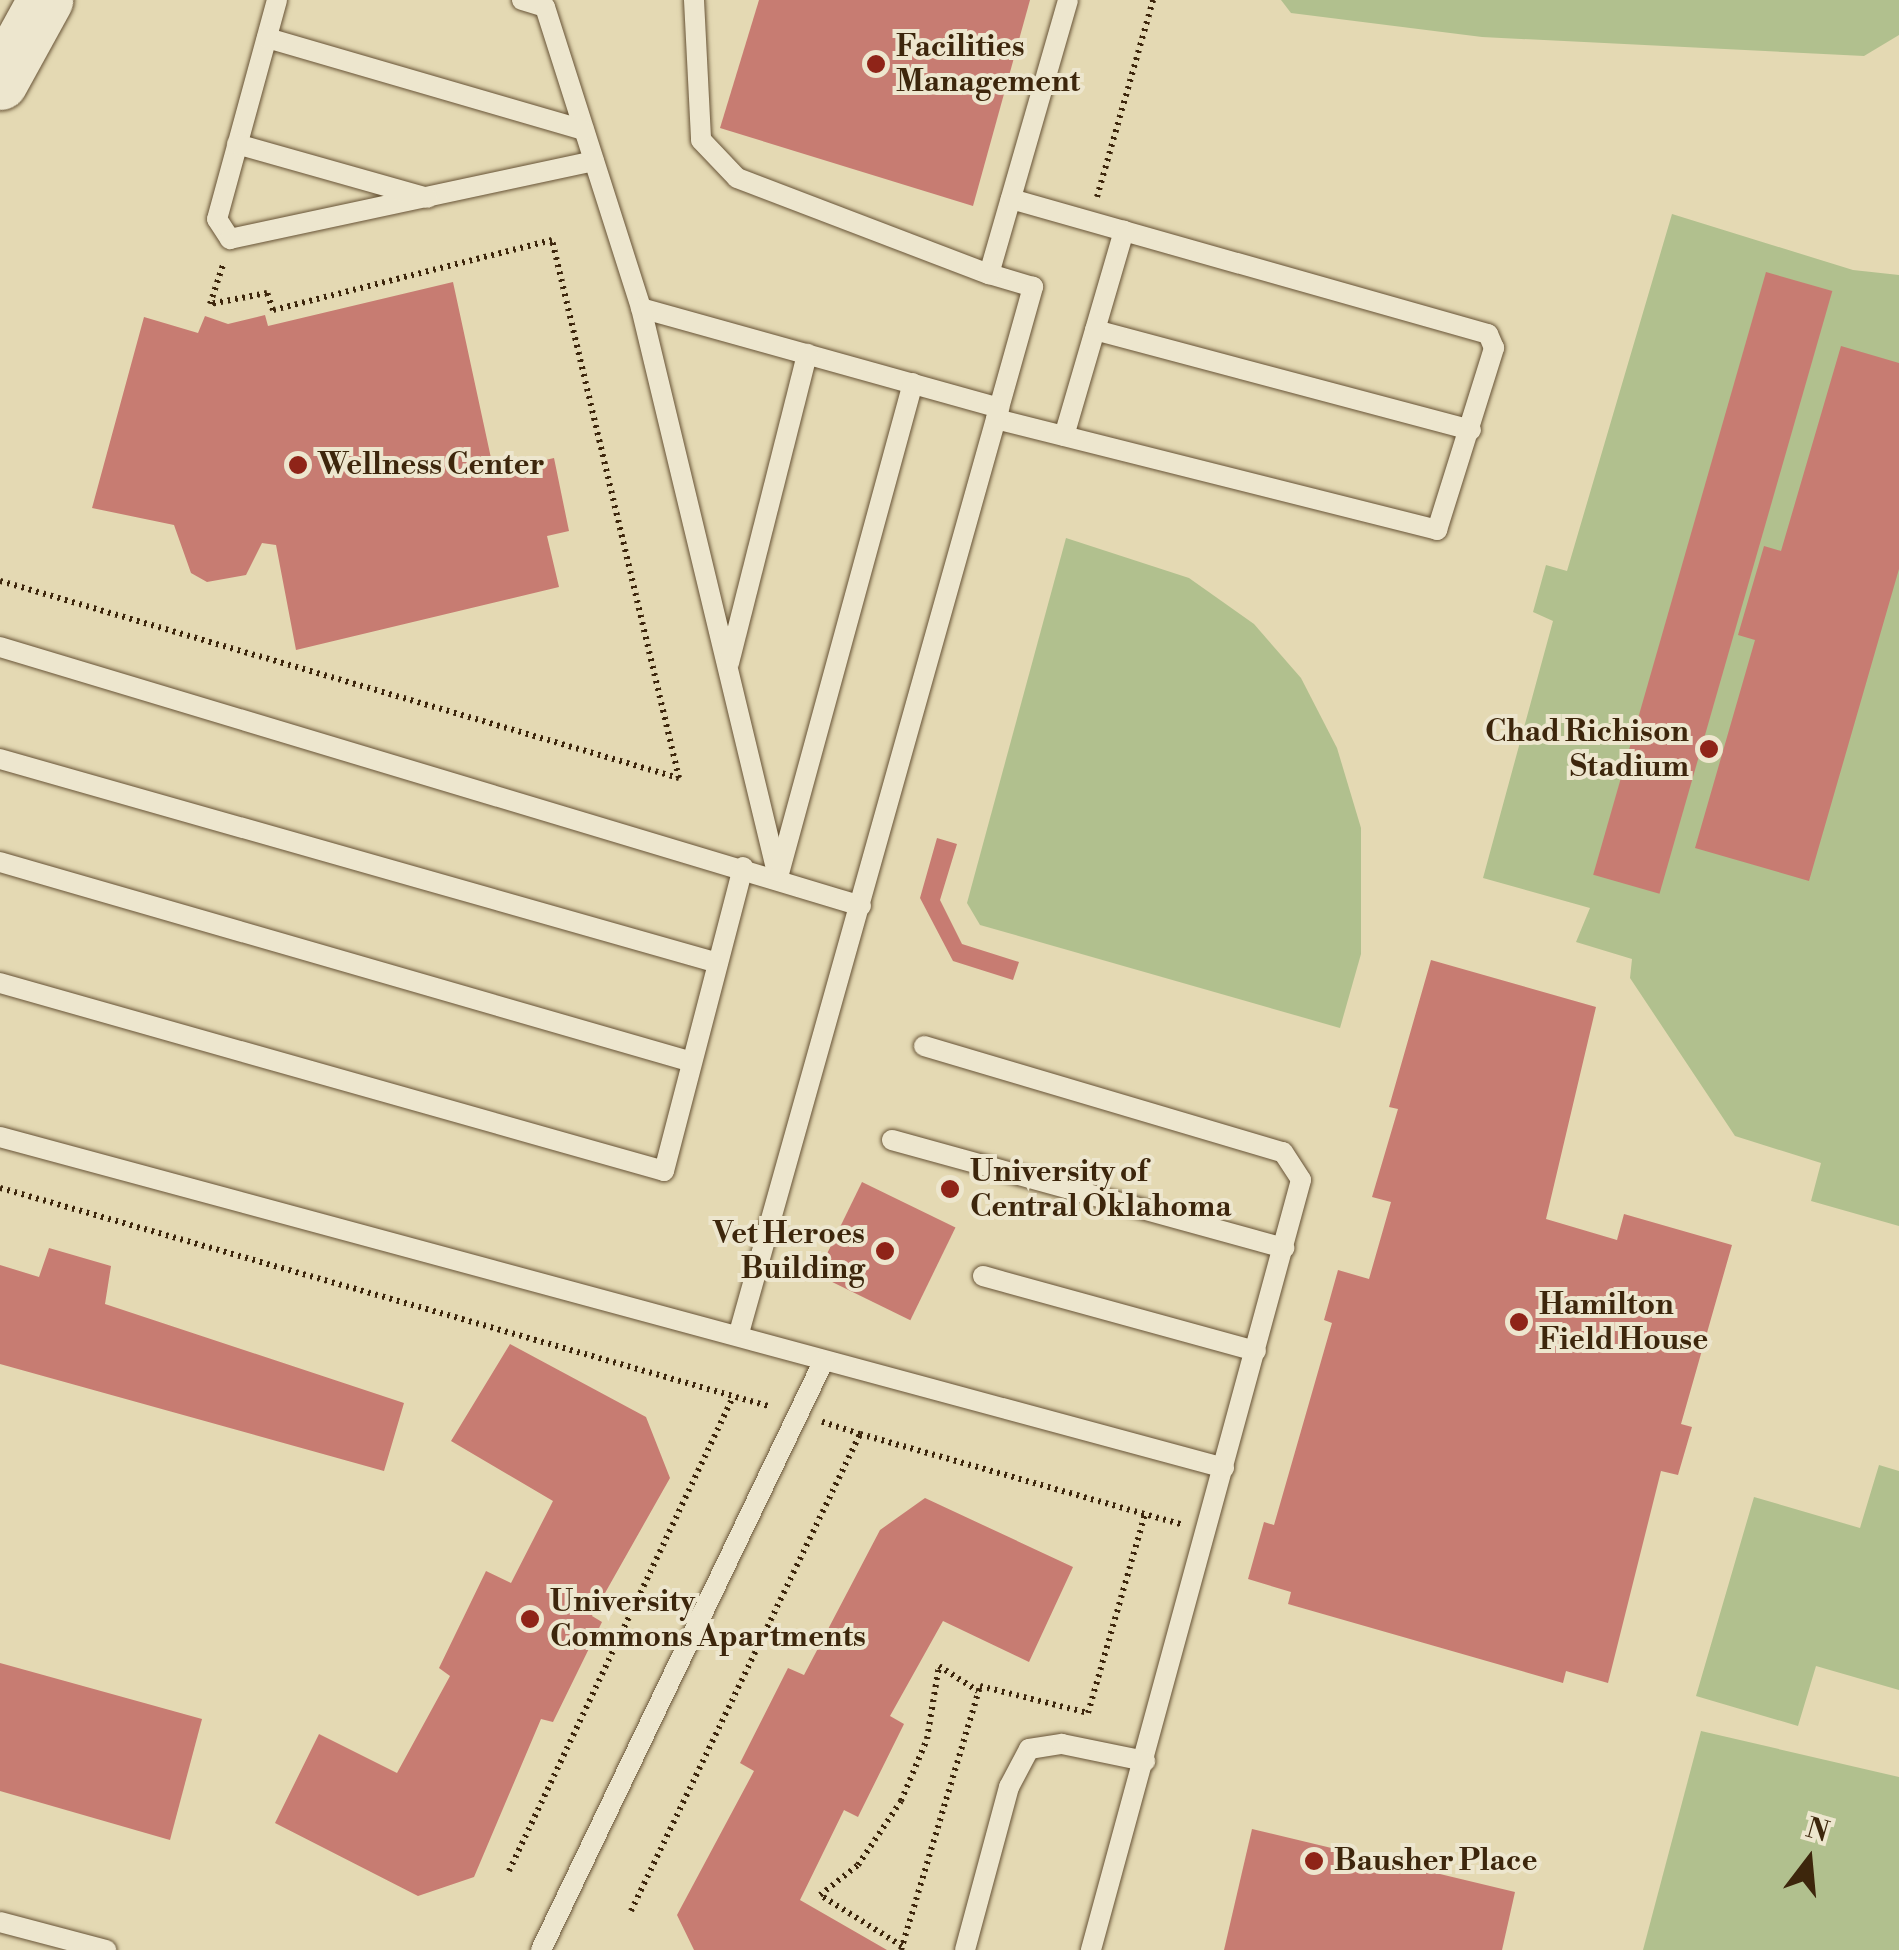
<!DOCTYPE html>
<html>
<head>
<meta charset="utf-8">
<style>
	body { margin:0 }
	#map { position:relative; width:1899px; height:1950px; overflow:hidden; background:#e4d9b3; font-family:"Libre Bodoni",serif }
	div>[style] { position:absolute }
	.green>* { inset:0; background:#b1c08e }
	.building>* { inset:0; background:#c77c72; transform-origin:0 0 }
	.path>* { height:6px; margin-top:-3px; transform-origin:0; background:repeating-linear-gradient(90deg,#3d260c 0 2.5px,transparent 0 7.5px) }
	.roads { filter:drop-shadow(0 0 2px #675336) drop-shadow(0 0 2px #675336) }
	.lane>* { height:20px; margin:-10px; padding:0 10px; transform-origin:10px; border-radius:10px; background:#ede6ce }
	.secondary>* { height:55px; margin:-27.5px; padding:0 27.5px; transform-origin:27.5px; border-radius:27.5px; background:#ede6ce }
	.dots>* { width:28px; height:28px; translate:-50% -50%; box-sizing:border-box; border:5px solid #ede6ce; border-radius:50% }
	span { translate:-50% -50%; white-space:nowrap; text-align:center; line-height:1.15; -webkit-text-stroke:8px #ede6ce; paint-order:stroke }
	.poi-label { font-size:30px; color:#3d260c; font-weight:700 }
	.left { translate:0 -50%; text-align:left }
	.right { translate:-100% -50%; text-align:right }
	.north { position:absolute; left:1759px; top:1810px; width:100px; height:100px; -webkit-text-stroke:8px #ede6ce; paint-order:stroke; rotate:16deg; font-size:28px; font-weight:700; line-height:40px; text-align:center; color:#3d260c }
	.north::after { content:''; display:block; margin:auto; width:35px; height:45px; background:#3d260c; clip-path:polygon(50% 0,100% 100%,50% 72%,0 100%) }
</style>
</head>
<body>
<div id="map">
	<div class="green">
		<i style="clip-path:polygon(1281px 0,1899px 0,1899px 35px,1864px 56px,1482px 37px,1291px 13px)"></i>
		<i style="clip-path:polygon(1672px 214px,1853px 270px,1899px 275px,1899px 1226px,1811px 1201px,1821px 1163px,1735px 1136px,1630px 978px,1632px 959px,1576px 942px,1590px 908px,1483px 878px,1553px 621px,1533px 612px,1546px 565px,1567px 571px)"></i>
		<i style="clip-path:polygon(1066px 538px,1189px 578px,1254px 624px,1301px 678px,1337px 748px,1361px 828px,1361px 954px,1340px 1028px,980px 925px,967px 903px)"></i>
		<i style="clip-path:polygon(1879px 1465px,1899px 1471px,1899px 1690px,1816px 1666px,1798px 1726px,1696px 1696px,1754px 1497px,1860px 1528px)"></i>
		<i style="clip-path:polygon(1701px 1731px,1899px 1777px,1899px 1950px,1643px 1950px)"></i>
	</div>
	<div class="building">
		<i style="clip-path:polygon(759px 0,1030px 0,973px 206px,720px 128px)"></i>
		<i style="left:1766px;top:272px;width:69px;height:627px;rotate:16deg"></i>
		<i style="clip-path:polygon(453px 282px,494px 472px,554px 458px,569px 531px,547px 536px,559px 587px,296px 650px,276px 545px,262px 543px,246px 575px,207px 582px,191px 573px,174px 525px,92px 508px,144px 317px,198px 333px,205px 316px,228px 324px,265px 315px,268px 326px)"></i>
		<i style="clip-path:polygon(1841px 346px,1899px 363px,1899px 569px,1809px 881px,1695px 848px,1755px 640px,1738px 635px,1764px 546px,1781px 551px)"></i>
		<i style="clip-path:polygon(937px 838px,957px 844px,940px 900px,962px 944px,1019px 962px,1013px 980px,953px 961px,920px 898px)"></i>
		<i style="clip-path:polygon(1431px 960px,1596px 1007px,1546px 1219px,1617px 1240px,1624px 1214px,1732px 1245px,1681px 1424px,1692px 1427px,1678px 1475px,1661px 1471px,1608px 1683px,1566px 1671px,1563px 1683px,1288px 1604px,1291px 1592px,1248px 1579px,1264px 1522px,1274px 1525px,1332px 1323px,1324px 1320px,1338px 1270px,1369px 1279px,1391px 1202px,1372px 1197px,1398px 1109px,1389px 1107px)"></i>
		<i style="left:862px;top:1182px;width:104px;height:103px;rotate:26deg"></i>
		<i style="clip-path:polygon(49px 1248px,111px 1266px,105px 1304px,404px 1403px,384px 1471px,0 1364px,0 1265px,39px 1277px)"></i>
		<i style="clip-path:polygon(510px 1344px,646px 1417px,670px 1478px,592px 1616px,602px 1622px,553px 1722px,541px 1719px,474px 1877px,418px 1896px,275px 1823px,319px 1734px,397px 1773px,450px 1676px,439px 1668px,486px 1571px,511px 1583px,553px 1501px,451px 1441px)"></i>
		<i style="clip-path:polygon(925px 1498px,1073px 1567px,1029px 1662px,943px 1621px,890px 1716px,904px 1724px,858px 1817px,844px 1810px,800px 1900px,887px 1950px,694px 1950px,677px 1915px,754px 1771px,740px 1763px,788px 1668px,804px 1675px,880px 1530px)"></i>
		<i style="clip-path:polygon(0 1663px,202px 1719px,170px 1840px,0 1791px)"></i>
		<i style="clip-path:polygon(1252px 1829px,1515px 1892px,1502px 1950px,1224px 1950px)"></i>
	</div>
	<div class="path">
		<i style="left:1097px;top:197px;width:205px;rotate:-74.1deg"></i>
		<i style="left:0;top:581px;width:707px;rotate:16.18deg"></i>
		<i style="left:679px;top:778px;width:553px;rotate:-103.28deg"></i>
		<i style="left:552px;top:240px;width:288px;rotate:165.9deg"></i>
		<i style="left:273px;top:310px;width:18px;rotate:-109deg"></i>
		<i style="left:267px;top:293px;width:58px;rotate:169.1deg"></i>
		<i style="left:210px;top:304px;width:41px;rotate:-71.6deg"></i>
		<i style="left:0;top:1188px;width:802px;rotate:15.84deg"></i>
		<i style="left:860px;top:1434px;width:333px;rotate:15.7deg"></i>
		<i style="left:509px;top:1871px;width:524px;rotate:-64.71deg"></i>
		<i style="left:631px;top:1911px;width:529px;rotate:-64.36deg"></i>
		<i style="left:860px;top:1434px;width:40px;rotate:-162deg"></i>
		<i style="left:902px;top:1946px;width:97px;rotate:-148.1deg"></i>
		<i style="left:820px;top:1895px;width:48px;rotate:-38.3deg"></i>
		<i style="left:858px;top:1865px;width:77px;rotate:-56.1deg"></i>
		<i style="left:901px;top:1801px;width:67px;rotate:-67.2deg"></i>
		<i style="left:927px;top:1739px;width:74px;rotate:-80.7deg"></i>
		<i style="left:939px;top:1666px;width:46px;rotate:32.7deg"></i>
		<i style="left:901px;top:1950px;width:276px;rotate:-73.3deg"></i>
		<i style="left:980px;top:1686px;width:111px;rotate:14deg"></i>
		<i style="left:1088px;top:1713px;width:207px;rotate:-74deg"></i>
	</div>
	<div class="roads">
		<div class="lane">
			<i style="left:277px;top:0;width:227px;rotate:105.3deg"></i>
			<i style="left:217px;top:219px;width:24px;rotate:57deg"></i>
			<i style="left:230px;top:239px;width:372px;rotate:-12.1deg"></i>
			<i style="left:522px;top:0;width:24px;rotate:17deg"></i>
			<i style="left:545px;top:7px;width:316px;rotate:72.3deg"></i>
			<i style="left:641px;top:308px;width:372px;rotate:15.6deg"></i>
			<i style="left:694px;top:0;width:140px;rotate:87.1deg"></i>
			<i style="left:701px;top:140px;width:52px;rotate:46.5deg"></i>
			<i style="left:737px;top:178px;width:270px;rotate:20.9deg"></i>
			<i style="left:267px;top:38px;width:330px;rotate:16.2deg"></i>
			<i style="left:237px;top:144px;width:198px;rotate:15.8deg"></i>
			<i style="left:641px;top:308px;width:585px;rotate:76.46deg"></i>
			<i style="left:778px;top:877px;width:512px;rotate:-74.72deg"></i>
			<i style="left:1095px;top:330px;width:389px;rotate:14.9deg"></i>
			<i style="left:996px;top:419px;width:455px;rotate:14.1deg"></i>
			<i style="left:1437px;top:530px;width:191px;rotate:-72.6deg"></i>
			<i style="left:1494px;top:348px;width:15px;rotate:-113deg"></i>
			<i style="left:1488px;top:334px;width:496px;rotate:-164.2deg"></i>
			<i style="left:1064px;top:436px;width:214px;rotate:-73.7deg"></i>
			<i style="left:0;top:647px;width:899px;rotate:16.74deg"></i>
			<i style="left:729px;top:663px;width:319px;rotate:-75.8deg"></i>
			<i style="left:0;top:759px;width:746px;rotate:15.86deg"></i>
			<i style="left:0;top:862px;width:720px;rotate:16.12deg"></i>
			<i style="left:0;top:983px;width:690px;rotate:15.81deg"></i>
			<i style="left:664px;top:1171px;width:314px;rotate:-75.4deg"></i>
			<i style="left:924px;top:1046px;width:374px;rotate:16.5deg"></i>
			<i style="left:1283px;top:1152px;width:33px;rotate:57deg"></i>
			<i style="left:1301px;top:1180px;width:798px;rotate:105.26deg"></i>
			<i style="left:0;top:1137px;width:1268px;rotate:15.13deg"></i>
			<i style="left:892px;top:1140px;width:407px;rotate:15.4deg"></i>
			<i style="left:983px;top:1276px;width:283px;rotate:15.4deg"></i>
			<i style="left:739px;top:1333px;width:1087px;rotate:-74.3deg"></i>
			<i style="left:1033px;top:287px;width:46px;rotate:-163.5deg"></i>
			<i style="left:989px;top:274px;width:285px;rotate:-73.9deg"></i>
			<i style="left:0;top:1922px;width:110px;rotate:14.8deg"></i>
			<i style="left:541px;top:1950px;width:654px;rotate:-64.37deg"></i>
			<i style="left:965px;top:1950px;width:169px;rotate:-74.9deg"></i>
			<i style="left:1009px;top:1787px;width:43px;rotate:-62.2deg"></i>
			<i style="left:1029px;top:1749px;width:33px;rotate:-9deg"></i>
			<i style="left:1062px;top:1744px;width:85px;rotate:11.6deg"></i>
		</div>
		<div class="secondary">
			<i style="left:0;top:82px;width:94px;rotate:-61.2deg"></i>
		</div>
	</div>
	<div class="dots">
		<i style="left:876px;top:64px;background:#8f2418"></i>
		<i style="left:298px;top:465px;background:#8f2418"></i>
		<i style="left:1709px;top:749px;background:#8f2418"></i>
		<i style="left:950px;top:1189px;background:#8f2418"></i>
		<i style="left:885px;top:1251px;background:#8f2418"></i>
		<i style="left:1519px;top:1322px;background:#8f2418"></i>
		<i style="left:530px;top:1619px;background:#8f2418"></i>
		<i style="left:1314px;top:1861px;background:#8f2418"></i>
	</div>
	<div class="poi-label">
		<span class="left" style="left:896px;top:64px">Facilities<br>Management</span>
		<span class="left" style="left:318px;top:465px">Wellness Center</span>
		<span class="right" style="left:1689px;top:749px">Chad Richison<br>Stadium</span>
		<span class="left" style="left:970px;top:1189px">University of<br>Central Oklahoma</span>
		<span class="right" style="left:865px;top:1251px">Vet Heroes<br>Building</span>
		<span class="left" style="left:1539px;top:1322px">Hamilton<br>Field House</span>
		<span class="left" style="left:550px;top:1619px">University<br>Commons Apartments</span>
		<span class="left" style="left:1334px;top:1861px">Bausher Place</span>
	</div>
	<div class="north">N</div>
</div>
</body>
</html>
